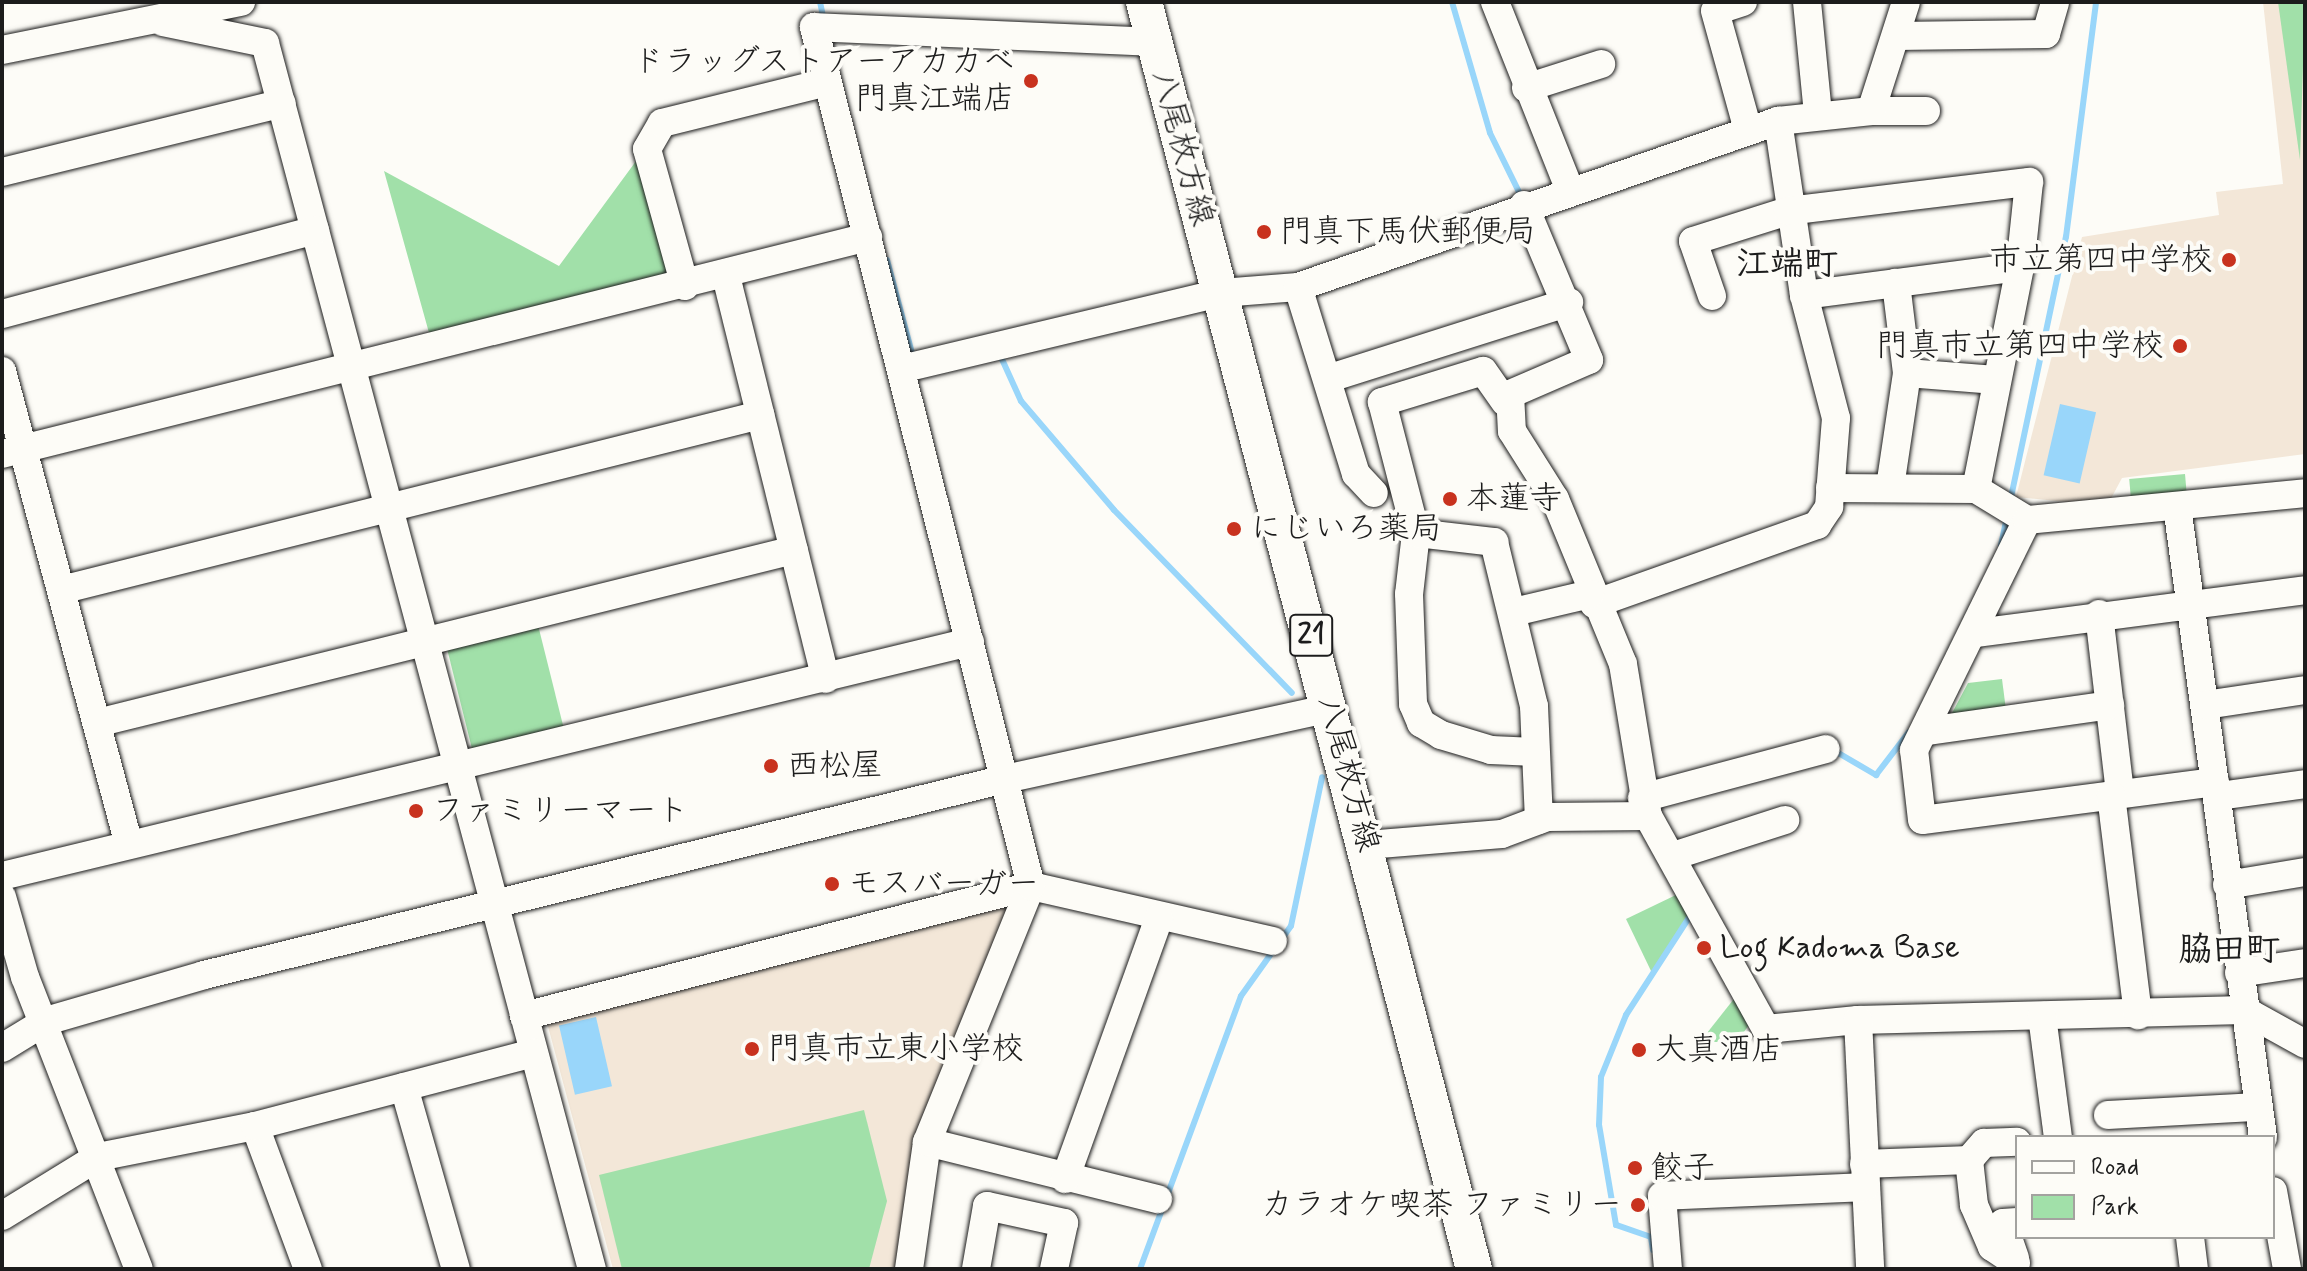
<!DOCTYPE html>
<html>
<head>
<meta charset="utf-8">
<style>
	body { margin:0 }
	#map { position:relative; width:2307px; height:1271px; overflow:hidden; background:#fdfcf7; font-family:Mynerve,"Klee One",sans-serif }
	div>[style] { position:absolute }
	.built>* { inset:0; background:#f3e7d8 }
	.green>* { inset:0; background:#a1e0a9; transform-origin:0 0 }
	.water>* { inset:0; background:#99d6fa; transform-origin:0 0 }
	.stream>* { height:6px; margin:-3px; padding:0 3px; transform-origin:3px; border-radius:3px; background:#99d6fa }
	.roads { filter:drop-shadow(0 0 2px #1c1c1c) drop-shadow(0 0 2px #1c1c1c) }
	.minor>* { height:28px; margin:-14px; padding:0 14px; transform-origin:14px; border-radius:14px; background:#fdfcf7 }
	.major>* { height:36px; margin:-18px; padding:0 18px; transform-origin:18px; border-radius:18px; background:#fdfcf7 }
	.dots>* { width:22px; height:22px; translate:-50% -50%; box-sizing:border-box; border:4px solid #fdfcf7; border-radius:50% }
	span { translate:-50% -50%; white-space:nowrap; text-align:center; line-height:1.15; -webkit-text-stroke:8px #fdfcf7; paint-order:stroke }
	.shield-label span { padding:2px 6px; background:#fdfcf7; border:2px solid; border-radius:6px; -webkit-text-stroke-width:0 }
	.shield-label { font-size:30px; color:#1c1c1c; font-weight:700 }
	.poi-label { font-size:32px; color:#1c1c1c }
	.right { translate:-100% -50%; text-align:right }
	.left { translate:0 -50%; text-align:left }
	.street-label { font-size:32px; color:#1c1c1c }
	.neighbourhood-label { font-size:34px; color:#1c1c1c; font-weight:700 }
	.frame { position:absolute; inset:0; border:4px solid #1c1c1c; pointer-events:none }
	.legend { position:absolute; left:2015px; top:1135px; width:260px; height:104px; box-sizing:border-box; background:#fdfcf7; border:2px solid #a3a29f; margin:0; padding:10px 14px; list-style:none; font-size:24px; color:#1c1c1c }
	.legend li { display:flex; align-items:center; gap:16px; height:40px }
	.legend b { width:40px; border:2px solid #a3a29f }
</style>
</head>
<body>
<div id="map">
	<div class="built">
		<i style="clip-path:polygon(2263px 2px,2305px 2px,2305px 454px,2122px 478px,2107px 506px,2016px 497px,2082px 237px,2219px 215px,2216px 192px,2283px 184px)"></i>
		<i style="clip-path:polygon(999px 904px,1012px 914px,898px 1269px,613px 1269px,546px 1019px)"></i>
	</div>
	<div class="green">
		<i style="clip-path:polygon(2278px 2px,2305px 2px,2300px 160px)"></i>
		<i style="clip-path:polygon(639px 157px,677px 281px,431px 340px,384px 171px,559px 266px)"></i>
		<i style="left:2185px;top:474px;width:22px;height:56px;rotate:85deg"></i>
		<i style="left:537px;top:621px;width:114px;height:94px;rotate:76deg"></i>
		<i style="clip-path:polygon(2002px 679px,2007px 718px,1951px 715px,1968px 683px)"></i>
		<i style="clip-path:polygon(1678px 894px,1688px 915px,1652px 973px,1626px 919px)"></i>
		<i style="clip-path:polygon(1737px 995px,1751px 1022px,1737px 1042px,1709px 1042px,1707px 1033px)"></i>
		<i style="clip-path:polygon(864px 1110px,887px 1201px,869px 1269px,622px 1269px,599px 1175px)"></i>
	</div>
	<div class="water">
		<i style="left:2060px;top:404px;width:37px;height:73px;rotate:13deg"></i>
		<i style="left:596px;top:1017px;width:71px;height:38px;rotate:77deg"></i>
	</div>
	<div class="stream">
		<i style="left:820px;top:2px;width:19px;rotate:78deg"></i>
		<i style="left:1452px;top:2px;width:136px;rotate:73.8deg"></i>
		<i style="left:1490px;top:133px;width:70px;rotate:63.8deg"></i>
		<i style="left:887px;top:260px;width:100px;rotate:75deg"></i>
		<i style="left:1001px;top:357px;width:48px;rotate:65.6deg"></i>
		<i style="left:1021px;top:401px;width:143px;rotate:49.5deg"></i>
		<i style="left:1114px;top:510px;width:255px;rotate:45.8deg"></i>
		<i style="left:2010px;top:502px;width:271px;rotate:-78.1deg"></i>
		<i style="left:2066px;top:237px;width:237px;rotate:-82.7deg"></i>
		<i style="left:2001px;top:545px;width:29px;rotate:-78deg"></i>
		<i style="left:1835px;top:751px;width:48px;rotate:30.3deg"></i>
		<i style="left:1876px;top:775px;width:54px;rotate:-52.5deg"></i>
		<i style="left:1653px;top:1250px;width:13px;rotate:-99deg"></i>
		<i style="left:1651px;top:1237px;width:37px;rotate:-161deg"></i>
		<i style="left:1616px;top:1225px;width:101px;rotate:-99.6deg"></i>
		<i style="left:1599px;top:1125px;width:48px;rotate:-87.6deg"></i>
		<i style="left:1601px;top:1077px;width:67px;rotate:-68deg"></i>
		<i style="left:1626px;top:1015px;width:121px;rotate:-57.1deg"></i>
		<i style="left:1140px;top:1269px;width:291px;rotate:-69.7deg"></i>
		<i style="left:1241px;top:996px;width:86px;rotate:-54.5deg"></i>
		<i style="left:1291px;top:926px;width:152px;rotate:-78.2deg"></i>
	</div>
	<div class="roads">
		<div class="minor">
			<i style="left:1495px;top:2px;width:200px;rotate:68.3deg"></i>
			<i style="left:1743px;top:2px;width:29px;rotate:162deg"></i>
			<i style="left:1715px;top:11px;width:123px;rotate:74.5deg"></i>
			<i style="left:1807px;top:2px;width:113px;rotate:84.4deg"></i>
			<i style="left:163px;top:22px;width:104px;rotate:11.6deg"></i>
			<i style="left:265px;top:43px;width:1269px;rotate:75.07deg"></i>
			<i style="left:1896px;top:36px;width:150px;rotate:-0.8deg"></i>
			<i style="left:2046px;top:34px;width:33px;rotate:-74deg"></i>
			<i style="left:2px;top:50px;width:244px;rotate:-11.4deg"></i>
			<i style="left:1526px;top:88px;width:79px;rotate:-17.7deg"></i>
			<i style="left:1871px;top:111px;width:55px"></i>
			<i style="left:1778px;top:121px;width:176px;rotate:81.5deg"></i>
			<i style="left:2px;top:172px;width:288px;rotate:-13.8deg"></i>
			<i style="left:1524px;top:205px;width:168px;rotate:67.2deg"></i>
			<i style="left:1589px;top:360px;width:86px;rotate:156.7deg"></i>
			<i style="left:1510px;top:394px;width:37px;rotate:87deg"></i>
			<i style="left:1512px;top:431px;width:80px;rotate:57.7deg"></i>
			<i style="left:1555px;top:499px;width:178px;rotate:67.6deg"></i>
			<i style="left:1623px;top:664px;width:154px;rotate:80.7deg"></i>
			<i style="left:1648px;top:816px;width:244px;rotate:61deg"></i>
			<i style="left:1766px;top:1029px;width:92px;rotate:-5.6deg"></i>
			<i style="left:1858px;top:1020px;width:386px;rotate:-1.5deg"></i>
			<i style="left:2244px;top:1010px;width:70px;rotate:29.1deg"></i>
			<i style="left:726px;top:276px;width:415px;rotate:76.1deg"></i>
			<i style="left:685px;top:286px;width:142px;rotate:-105.5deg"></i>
			<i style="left:647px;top:149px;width:30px;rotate:-60deg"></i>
			<i style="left:662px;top:123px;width:167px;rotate:-13.9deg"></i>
			<i style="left:1298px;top:287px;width:196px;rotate:72.8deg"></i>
			<i style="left:1356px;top:474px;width:26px;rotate:47deg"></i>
			<i style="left:1712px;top:296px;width:58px;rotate:-109.1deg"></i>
			<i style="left:1693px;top:241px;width:100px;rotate:-17.5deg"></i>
			<i style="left:1788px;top:211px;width:243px;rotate:-6.9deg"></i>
			<i style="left:2029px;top:182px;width:85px;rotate:96deg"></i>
			<i style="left:2020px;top:267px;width:226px;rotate:101.2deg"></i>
			<i style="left:2px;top:314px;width:324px;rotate:-15deg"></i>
			<i style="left:901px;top:369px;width:329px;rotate:-13.4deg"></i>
			<i style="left:1221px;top:293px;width:77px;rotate:-4.5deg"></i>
			<i style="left:1298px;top:287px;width:508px;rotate:-19.08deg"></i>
			<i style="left:1778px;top:121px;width:94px;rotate:-6.1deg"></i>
			<i style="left:1871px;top:111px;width:114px;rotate:-72.2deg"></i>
			<i style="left:2px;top:371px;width:490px;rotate:75deg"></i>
			<i style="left:1907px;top:373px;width:89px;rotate:4.5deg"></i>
			<i style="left:1330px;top:378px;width:251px;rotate:-17.6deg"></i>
			<i style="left:1505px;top:402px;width:38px;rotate:-125deg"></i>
			<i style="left:1483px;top:371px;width:106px;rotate:162.9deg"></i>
			<i style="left:1382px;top:402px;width:135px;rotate:75.5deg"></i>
			<i style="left:1416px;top:533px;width:61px;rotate:96.5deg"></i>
			<i style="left:1409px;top:594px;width:110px;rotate:87.9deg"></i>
			<i style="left:1413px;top:704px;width:21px;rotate:67deg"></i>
			<i style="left:1421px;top:723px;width:23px;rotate:31deg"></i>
			<i style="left:1441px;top:735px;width:52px;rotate:16.7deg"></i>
			<i style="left:1491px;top:750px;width:44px;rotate:2.6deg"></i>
			<i style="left:2px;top:454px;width:893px;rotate:-14.07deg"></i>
			<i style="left:1890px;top:487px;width:115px;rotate:-81.5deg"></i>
			<i style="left:1907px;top:373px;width:91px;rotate:-97deg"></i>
			<i style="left:1830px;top:488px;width:146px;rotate:0.4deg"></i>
			<i style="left:1976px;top:489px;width:60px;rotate:31.3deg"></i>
			<i style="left:2177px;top:506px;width:637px;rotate:82.24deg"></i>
			<i style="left:1416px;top:533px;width:79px;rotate:6.6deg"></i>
			<i style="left:1494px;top:542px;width:169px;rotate:76.3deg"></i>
			<i style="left:1534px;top:706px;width:114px;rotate:87.5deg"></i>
			<i style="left:61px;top:590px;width:721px;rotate:-14.06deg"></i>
			<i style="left:1594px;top:604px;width:237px;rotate:-19.5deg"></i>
			<i style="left:1817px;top:525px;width:22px;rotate:-56deg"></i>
			<i style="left:1829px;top:507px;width:89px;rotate:-85.5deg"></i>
			<i style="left:1836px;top:418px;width:127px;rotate:-104.6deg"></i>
			<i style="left:1804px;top:295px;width:218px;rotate:-7.4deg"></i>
			<i style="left:1514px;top:612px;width:78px;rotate:-13.3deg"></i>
			<i style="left:2099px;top:614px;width:181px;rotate:83.3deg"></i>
			<i style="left:1976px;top:633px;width:332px;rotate:-7.4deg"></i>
			<i style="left:2205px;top:705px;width:101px;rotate:-8.5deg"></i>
			<i style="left:97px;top:723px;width:718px;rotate:-13.94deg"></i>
			<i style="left:1928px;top:731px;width:184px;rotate:-8.1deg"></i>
			<i style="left:2215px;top:782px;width:295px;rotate:172.6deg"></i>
			<i style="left:1922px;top:820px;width:70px;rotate:-96.5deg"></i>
			<i style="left:1914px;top:750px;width:256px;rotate:-63.8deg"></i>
			<i style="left:2027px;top:520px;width:279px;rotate:-5.5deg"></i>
			<i style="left:2111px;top:795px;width:222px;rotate:83deg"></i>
			<i style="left:2219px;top:796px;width:87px;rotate:-7.9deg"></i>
			<i style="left:1642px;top:798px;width:190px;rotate:-14.9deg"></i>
			<i style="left:1367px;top:845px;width:135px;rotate:-4.7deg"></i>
			<i style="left:1502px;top:834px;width:48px;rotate:-20.7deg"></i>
			<i style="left:1547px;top:817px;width:101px;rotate:-0.6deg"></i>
			<i style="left:1673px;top:856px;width:118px;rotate:-17.8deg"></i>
			<i style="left:2px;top:876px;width:996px;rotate:-13.59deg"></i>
			<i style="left:2227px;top:885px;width:79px;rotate:-9.5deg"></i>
			<i style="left:2px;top:897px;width:83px;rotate:74deg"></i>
			<i style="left:25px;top:977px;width:313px;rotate:68.7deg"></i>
			<i style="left:2239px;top:973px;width:67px;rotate:-8.6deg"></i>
			<i style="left:524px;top:1016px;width:523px;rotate:-14.38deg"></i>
			<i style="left:1031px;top:886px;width:248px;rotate:12.8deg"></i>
			<i style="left:2042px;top:1016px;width:122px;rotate:82.5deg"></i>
			<i style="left:1858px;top:1020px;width:249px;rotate:87.2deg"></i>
			<i style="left:2px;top:1048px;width:52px;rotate:-31.5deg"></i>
			<i style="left:46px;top:1021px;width:165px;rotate:-16.2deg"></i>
			<i style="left:204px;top:975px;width:825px;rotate:-13.75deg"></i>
			<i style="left:1005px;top:779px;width:333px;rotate:-12.3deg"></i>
			<i style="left:404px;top:1087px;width:189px;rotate:74.1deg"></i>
			<i style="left:2108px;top:1115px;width:150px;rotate:-3.1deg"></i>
			<i style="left:255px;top:1126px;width:153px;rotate:69.7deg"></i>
			<i style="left:927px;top:1142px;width:238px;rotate:13.9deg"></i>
			<i style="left:1864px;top:1164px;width:105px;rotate:-2.2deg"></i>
			<i style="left:1065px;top:1179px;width:277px;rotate:-70.2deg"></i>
			<i style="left:2273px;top:1191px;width:79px;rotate:79.8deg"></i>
			<i style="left:2px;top:1216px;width:113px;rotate:-31.6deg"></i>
			<i style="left:98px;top:1157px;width:160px;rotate:-11.2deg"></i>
			<i style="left:255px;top:1126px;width:288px;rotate:-14.7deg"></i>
			<i style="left:2190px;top:1237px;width:32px;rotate:83deg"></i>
			<i style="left:2015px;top:1258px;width:37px;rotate:-109deg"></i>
			<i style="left:2003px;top:1223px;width:14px;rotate:-4deg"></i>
			<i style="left:2016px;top:1263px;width:29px;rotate:-146deg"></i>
			<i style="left:1992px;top:1247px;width:46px;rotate:-113.2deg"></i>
			<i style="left:1974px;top:1205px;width:45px;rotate:-96.3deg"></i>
			<i style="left:1969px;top:1160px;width:23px;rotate:-49deg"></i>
			<i style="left:1984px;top:1143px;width:33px;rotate:-2deg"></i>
			<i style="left:909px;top:1269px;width:128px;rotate:-81.9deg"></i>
			<i style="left:927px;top:1142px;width:276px;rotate:-67.9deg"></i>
			<i style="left:1031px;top:886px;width:886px;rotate:-104.18deg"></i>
			<i style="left:814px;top:27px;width:340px;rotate:2.5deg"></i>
			<i style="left:976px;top:1269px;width:64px;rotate:-80.1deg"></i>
			<i style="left:987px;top:1206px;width:79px;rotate:12.4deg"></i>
			<i style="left:1064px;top:1223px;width:47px;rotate:102.3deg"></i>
			<i style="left:1668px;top:1269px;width:73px;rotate:-94.7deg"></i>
			<i style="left:1662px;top:1196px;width:203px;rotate:-2.5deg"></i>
		</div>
		<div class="major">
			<i style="left:1144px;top:2px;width:1309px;rotate:75.4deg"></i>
		</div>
	</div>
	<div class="dots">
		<i style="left:1031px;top:81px;background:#c8321e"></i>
		<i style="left:1264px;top:232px;background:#c8321e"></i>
		<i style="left:2229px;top:260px;background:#c8321e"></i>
		<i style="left:2180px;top:346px;background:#c8321e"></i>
		<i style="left:1450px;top:499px;background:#c8321e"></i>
		<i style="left:1234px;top:529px;background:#c8321e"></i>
		<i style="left:771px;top:766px;background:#c8321e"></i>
		<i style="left:416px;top:811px;background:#c8321e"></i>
		<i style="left:832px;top:884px;background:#c8321e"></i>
		<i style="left:1704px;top:948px;background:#c8321e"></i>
		<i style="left:752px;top:1049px;background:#c8321e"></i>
		<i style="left:1639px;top:1050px;background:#c8321e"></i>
		<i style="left:1635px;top:1168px;background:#c8321e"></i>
		<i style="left:1638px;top:1205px;background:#c8321e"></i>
	</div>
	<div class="shield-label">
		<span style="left:1311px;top:635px">21</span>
	</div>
	<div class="poi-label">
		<span class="right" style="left:1015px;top:81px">ドラッグストアーアカカベ<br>門真江端店</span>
		<span class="left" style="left:1280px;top:232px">門真下馬伏郵便局</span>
		<span class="right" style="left:2213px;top:260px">市立第四中学校</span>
		<span class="right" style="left:2164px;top:346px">門真市立第四中学校</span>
		<span class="left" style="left:1466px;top:499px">本蓮寺</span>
		<span class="left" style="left:1250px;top:529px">にじいろ薬局</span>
		<span class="left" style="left:787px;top:766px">西松屋</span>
		<span class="left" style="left:432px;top:811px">ファミリーマート</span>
		<span class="left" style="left:848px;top:884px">モスバーガー</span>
		<span class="left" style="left:1720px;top:948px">Log Kadoma Base</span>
		<span class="left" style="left:768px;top:1049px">門真市立東小学校</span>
		<span class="left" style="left:1655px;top:1050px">大真酒店</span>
		<span class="left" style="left:1651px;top:1168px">餃子</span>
		<span class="right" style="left:1622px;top:1205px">カラオケ喫茶 ファミリー</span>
	</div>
	<div class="street-label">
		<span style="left:1182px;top:148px;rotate:75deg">八尾枚方線</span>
		<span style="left:1348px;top:774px;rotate:75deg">八尾枚方線</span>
	</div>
	<div class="neighbourhood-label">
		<span style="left:1787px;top:265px">江端町</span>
		<span style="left:2229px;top:951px">脇田町</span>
	</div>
	<div class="frame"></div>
	<ul class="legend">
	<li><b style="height:10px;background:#fdfcf7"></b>Road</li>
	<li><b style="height:22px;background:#a1e0a9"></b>Park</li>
	</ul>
</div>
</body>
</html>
